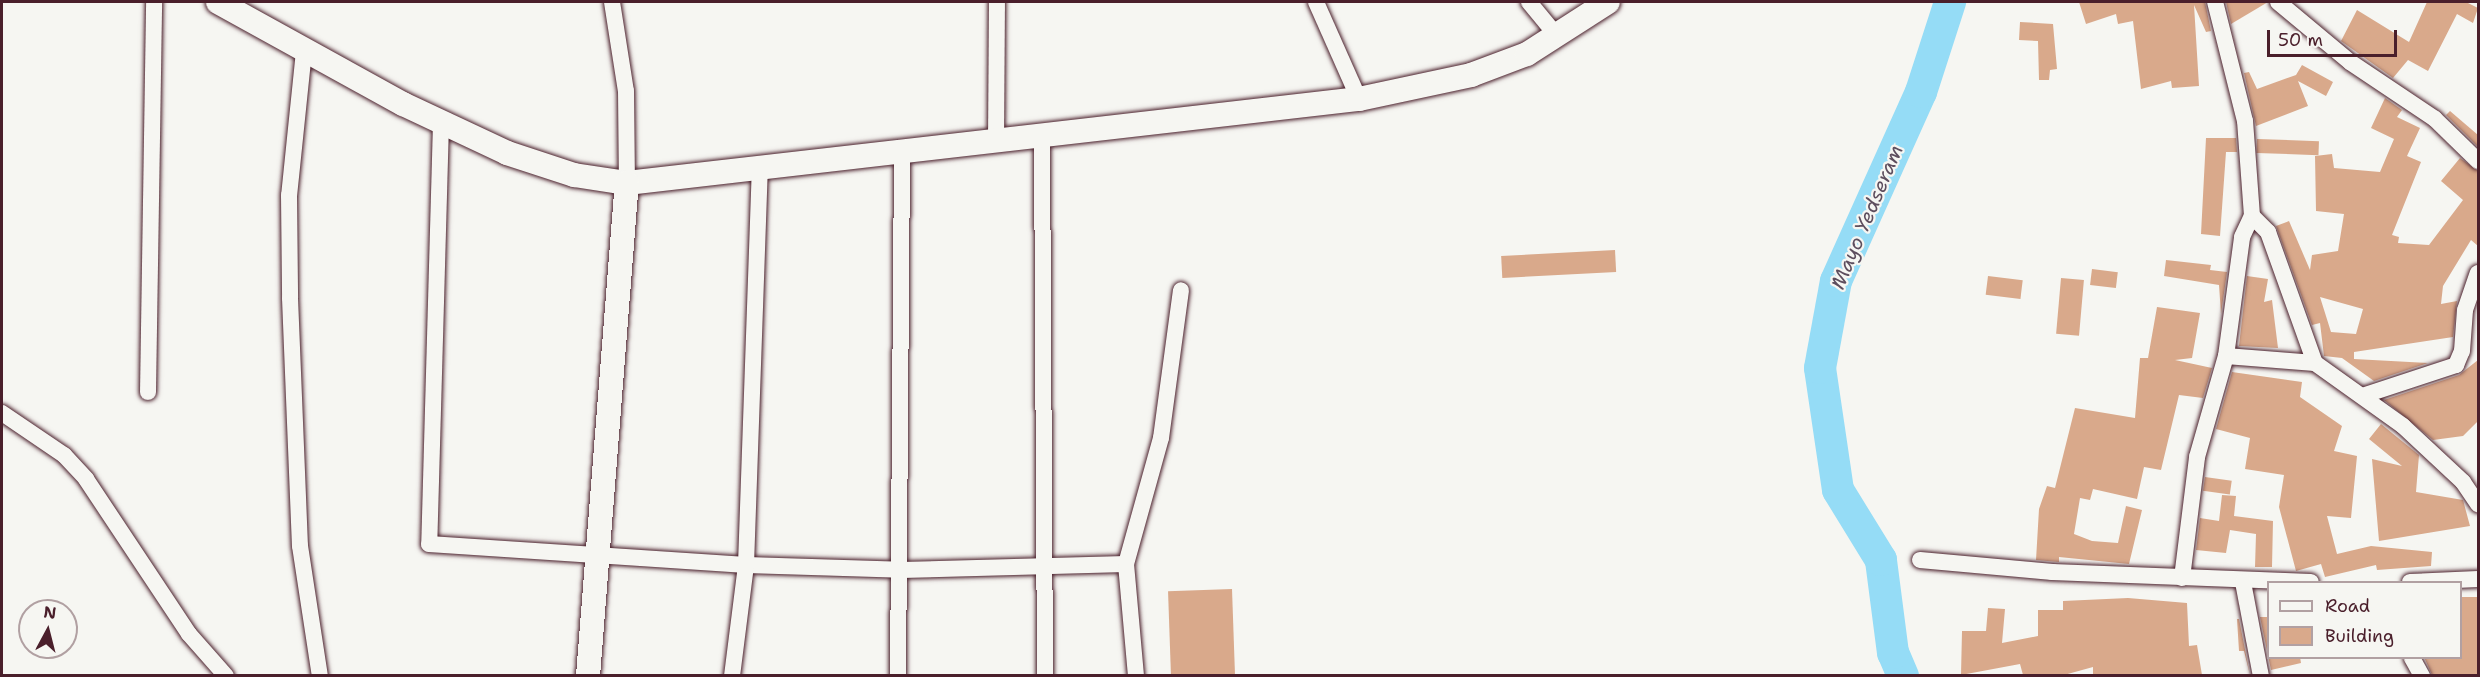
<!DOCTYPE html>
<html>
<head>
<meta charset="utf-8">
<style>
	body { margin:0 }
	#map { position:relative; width:2480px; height:677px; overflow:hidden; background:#f6f6f2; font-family:"Shantell Sans",sans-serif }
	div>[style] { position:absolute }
	.river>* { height:32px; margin:-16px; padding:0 16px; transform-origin:16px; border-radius:16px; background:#95dcf6 }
	.building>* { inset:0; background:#d9a98b; transform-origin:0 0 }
	.roads { filter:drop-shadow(0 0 2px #4a1f2b) drop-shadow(0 0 2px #4a1f2b) }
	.minor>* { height:16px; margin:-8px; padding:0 8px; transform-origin:8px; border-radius:8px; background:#f6f6f2 }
	.secondary>* { height:24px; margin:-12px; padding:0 12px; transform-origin:12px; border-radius:12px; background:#f6f6f2 }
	span { translate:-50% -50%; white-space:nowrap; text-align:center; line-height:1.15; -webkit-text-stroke:4.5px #f6f6f2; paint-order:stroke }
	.water-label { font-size:20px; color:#5d4e5e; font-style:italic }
	.frame { position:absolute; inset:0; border:3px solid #4a1f2b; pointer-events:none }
	.legend { position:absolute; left:2267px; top:581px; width:195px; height:78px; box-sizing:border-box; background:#f6f6f2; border:2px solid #b1a0a2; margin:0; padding:8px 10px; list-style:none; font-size:18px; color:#4a1f2b }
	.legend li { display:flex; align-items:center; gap:12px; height:30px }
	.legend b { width:30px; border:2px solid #b1a0a2 }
	.north { position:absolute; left:18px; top:599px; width:60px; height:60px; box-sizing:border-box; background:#f6f6f2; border:2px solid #b1a0a2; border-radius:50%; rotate:7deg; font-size:16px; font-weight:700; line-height:24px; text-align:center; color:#4a1f2b }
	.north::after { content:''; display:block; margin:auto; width:21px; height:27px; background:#4a1f2b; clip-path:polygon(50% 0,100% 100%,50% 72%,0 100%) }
	.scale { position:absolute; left:2267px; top:30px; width:130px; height:27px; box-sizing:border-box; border:3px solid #4a1f2b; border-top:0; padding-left:8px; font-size:18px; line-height:21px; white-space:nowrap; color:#4a1f2b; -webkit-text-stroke:4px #f6f6f2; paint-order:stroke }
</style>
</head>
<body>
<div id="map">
	<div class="river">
		<i style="left:1903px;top:676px;width:25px;rotate:-113deg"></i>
		<i style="left:1893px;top:653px;width:94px;rotate:-97.4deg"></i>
		<i style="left:1881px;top:560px;width:82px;rotate:-121.6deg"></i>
		<i style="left:1838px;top:490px;width:123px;rotate:-98.4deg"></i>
		<i style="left:1820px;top:368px;width:88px;rotate:-79.6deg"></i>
		<i style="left:1836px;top:281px;width:207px;rotate:-65.8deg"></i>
		<i style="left:1921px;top:92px;width:95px;rotate:-72.1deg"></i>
	</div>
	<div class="building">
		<i style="clip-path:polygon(2079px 2px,2205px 2px,2211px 31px,2206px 32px,2194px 5px,2199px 86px,2172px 88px,2171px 81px,2141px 89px,2133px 21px,2118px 24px,2116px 14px,2086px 24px)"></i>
		<i style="clip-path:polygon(2226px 2px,2268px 2px,2231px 24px)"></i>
		<i style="clip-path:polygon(2427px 2px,2466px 2px,2478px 8px,2473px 23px,2457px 14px,2428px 71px,2408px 60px,2393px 78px,2341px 41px,2357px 10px,2409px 42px)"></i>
		<i style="clip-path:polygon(2020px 22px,2053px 24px,2057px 69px,2050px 70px,2049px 80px,2039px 80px,2038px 41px,2019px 40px)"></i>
		<i style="clip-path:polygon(2302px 65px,2333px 82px,2326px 96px,2298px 81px,2308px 106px,2256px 126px,2244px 73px,2249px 72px,2257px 89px,2296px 75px)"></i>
		<i style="clip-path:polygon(evenodd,2385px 98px,2402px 110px,2397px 117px,2420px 128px,2407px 156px,2421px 162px,2392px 235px,2399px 237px,2398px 243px,2429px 245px,2463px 200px,2441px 181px,2460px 158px,2478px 171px,2478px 246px,2471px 240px,2443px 286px,2441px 304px,2457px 301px,2453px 337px,2354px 352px,2354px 359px,2428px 363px,2374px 381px,2342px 358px,2324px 356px,2320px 323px,2312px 325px,2276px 226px,2289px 221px,2310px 270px,2312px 255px,2338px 251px,2344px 214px,2316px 211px,2315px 156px,2332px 154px,2334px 168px,2380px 172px,2394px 139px,2371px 128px,2385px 98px,2320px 297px,2363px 309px,2356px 334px,2331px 332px,2320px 297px)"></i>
		<i style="clip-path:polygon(2450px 111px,2478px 135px,2478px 147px,2446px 115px)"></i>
		<i style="clip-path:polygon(2206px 138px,2236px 138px,2237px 152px,2226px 152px,2220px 236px,2201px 234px)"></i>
		<i style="left:2257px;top:139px;width:62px;height:14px;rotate:2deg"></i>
		<i style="left:1615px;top:250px;width:22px;height:114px;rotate:87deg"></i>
		<i style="clip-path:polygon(2166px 260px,2211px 265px,2210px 270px,2227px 272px,2221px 314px,2219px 285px,2164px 276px)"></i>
		<i style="left:2092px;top:269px;width:26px;height:16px;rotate:7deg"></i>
		<i style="left:1988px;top:276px;width:35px;height:19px;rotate:7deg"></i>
		<i style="clip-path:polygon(2247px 276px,2268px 279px,2264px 302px,2272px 300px,2278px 348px,2239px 346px)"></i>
		<i style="left:2061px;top:278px;width:23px;height:56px;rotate:5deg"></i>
		<i style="clip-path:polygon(2157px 307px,2200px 313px,2192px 358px,2175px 360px,2212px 368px,2203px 398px,2179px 395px,2161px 470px,2144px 467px,2137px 499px,2093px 489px,2090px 500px,2080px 498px,2074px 534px,2092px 541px,2118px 543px,2126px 506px,2142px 510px,2129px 564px,2059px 557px,2059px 562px,2036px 560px,2039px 509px,2047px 486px,2055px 488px,2075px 408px,2135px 418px,2140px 358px,2148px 358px)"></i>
		<i style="clip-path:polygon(2478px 360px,2478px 421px,2463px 436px,2433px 440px,2384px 400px,2459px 375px)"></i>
		<i style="clip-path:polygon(2232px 372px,2302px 382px,2300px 397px,2342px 426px,2334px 451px,2357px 456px,2351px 518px,2327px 516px,2337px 554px,2371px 546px,2432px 552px,2431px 566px,2377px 570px,2376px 565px,2325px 577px,2321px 564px,2296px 571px,2279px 507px,2284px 475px,2245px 469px,2250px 438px,2216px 429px)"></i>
		<i style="clip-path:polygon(2381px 424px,2419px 455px,2416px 492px,2463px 500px,2470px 526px,2379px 541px,2372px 459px,2402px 466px,2369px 439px)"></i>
		<i style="left:2205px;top:477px;width:27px;height:14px;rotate:8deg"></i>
		<i style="clip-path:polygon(2222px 495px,2236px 496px,2234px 516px,2273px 521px,2272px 567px,2255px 567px,2256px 534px,2230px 530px,2226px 553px,2196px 550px,2200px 518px,2219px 521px)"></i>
		<i style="left:1232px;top:589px;width:86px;height:64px;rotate:88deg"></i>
		<i style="clip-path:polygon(2460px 597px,2478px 597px,2478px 675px,2432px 675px,2424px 657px,2460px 657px)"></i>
		<i style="clip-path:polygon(2128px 598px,2187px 603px,2189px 646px,2197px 645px,2202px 675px,2093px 675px,2093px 667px,2064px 675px,2023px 675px,2020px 664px,1961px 675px,1962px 631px,1986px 631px,1988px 608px,2005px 609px,2002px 643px,2038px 636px,2038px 610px,2063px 610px,2063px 601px)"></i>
		<i style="clip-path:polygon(2260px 617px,2268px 617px,2268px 657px,2300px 657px,2301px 663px,2271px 670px)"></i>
		<i style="clip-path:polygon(2237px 619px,2239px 619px,2250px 675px,2244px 651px,2239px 651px)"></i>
	</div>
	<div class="roads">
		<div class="minor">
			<i style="left:612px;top:2px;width:90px;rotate:81.1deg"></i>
			<i style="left:626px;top:91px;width:92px;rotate:89.4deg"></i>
			<i style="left:1316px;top:2px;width:106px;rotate:66.1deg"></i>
			<i style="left:1529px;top:2px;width:44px;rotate:50.5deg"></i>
			<i style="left:2278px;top:2px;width:94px;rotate:39.8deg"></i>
			<i style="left:2350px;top:62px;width:102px;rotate:33.8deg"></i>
			<i style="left:2435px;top:119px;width:60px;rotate:44.3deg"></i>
			<i style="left:304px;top:51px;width:145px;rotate:95.9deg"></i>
			<i style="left:289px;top:195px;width:103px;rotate:89.4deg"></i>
			<i style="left:290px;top:298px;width:248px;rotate:87.7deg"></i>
			<i style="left:300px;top:546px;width:132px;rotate:81.3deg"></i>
			<i style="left:441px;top:123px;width:421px;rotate:91.6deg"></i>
			<i style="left:429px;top:544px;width:318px;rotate:3.8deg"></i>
			<i style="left:746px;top:565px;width:155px;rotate:1.8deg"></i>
			<i style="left:901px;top:570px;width:225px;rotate:-1.5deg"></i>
			<i style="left:1042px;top:139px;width:537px;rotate:89.68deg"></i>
			<i style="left:996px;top:142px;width:140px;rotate:-89.6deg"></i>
			<i style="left:2252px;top:216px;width:23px;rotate:45deg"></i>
			<i style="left:2268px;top:232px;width:139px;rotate:70.3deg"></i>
			<i style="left:2226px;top:356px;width:89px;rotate:4.5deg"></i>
			<i style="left:2315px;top:363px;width:108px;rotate:35.6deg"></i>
			<i style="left:2403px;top:426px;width:82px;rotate:43deg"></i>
			<i style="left:2463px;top:482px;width:27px;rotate:56deg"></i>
			<i style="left:148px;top:392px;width:390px;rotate:-89.1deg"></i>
			<i style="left:2365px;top:395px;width:96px;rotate:-18.2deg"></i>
			<i style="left:2456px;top:365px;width:15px;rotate:-67deg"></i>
			<i style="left:2462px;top:351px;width:41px;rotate:-85.8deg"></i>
			<i style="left:2465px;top:310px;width:39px;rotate:-71deg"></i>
			<i style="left:2px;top:413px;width:75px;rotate:34.1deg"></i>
			<i style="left:64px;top:455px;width:33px;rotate:47deg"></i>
			<i style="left:86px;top:479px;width:186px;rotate:56.4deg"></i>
			<i style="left:189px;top:634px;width:56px;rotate:48.6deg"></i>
			<i style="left:1920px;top:560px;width:133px;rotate:5.2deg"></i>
			<i style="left:2052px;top:572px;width:259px;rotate:2.2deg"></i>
			<i style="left:2182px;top:578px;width:122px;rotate:-82.9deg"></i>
			<i style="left:2197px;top:457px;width:105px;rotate:-74deg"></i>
			<i style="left:2226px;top:356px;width:120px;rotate:-82.3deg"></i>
			<i style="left:2242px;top:237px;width:23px;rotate:-65deg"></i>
			<i style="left:2252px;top:216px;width:95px;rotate:-94.2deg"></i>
			<i style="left:2245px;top:121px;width:123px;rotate:-104.1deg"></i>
			<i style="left:2243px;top:582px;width:96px;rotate:79.2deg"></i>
			<i style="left:2410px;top:582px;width:68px;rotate:-2.5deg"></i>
			<i style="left:2412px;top:658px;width:21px;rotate:61deg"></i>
			<i style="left:732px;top:676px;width:112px;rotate:-82.8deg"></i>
			<i style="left:746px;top:565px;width:396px;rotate:-88deg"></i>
			<i style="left:898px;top:676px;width:522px;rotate:-89.56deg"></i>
			<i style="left:1136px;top:676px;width:112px;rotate:-95.1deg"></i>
			<i style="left:1126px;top:564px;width:131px;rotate:-74.5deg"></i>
			<i style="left:1161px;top:438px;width:149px;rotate:-82.3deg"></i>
		</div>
		<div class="secondary">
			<i style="left:218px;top:2px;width:211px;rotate:28.9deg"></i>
			<i style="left:403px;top:104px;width:115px;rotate:25.2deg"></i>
			<i style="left:507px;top:153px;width:71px;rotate:18.2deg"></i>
			<i style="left:574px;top:175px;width:54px;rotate:8.6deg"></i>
			<i style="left:627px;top:183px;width:737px;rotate:-6.55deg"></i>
			<i style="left:1359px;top:99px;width:115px;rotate:-12.1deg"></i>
			<i style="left:1471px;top:75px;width:60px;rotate:-20.6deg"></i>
			<i style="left:1527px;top:54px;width:96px;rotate:-32.7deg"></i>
			<i style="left:588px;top:676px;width:495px;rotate:-85.5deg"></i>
		</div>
	</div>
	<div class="water-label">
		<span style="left:1867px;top:217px;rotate:-67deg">Mayo Yedseram</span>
	</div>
	<div class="frame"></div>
	<ul class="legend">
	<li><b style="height:8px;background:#f6f6f2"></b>Road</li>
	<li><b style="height:16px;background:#d9a98b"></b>Building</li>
	</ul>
	<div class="north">N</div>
	<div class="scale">50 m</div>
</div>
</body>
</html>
